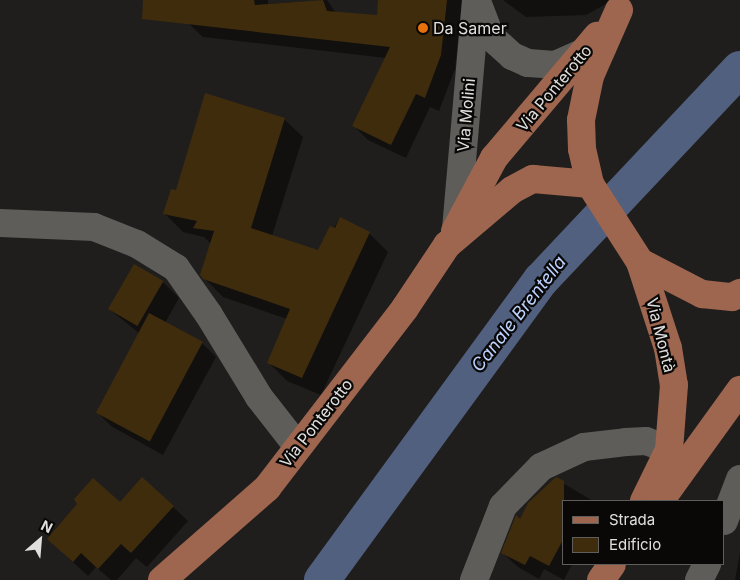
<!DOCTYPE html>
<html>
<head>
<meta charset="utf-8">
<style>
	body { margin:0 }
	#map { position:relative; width:740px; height:580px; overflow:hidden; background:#201e1c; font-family:Inter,sans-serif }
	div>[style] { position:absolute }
	.shadow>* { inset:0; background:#0007 }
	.canal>* { height:36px; margin:-18px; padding:0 18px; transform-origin:18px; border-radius:18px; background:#51607f }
	.building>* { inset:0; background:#3f2c0d; transform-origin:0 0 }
	.minor>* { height:28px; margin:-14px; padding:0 14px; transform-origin:14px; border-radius:14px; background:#5f5d5a }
	.major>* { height:28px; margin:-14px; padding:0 14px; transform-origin:14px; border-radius:14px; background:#9e654f }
	.dots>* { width:14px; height:14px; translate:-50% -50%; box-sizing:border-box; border:2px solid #090807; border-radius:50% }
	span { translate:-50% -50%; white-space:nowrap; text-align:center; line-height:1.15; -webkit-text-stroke:4.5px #090807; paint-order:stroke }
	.poi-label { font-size:16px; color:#e0dfdd }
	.left { translate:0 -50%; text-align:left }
	.street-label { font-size:16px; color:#e0dfdd }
	.water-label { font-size:18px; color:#bdd2ff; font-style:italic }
	.legend { position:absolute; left:562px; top:500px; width:162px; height:65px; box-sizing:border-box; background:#090807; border:1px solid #5f5e5d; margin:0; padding:6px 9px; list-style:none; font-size:15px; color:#e0dfdd }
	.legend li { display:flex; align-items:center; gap:10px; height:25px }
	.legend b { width:25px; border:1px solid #5f5e5d }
	.north { position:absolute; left:15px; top:515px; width:50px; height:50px; -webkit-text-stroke:4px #090807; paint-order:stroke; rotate:27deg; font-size:14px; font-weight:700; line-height:20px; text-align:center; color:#e0dfdd }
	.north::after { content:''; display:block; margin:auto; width:18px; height:22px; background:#e0dfdd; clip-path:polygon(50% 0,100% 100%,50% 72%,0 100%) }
</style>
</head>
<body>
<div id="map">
	<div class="shadow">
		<i style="clip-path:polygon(189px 0,268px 0,268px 4px,327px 0,336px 13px,378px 16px,379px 0,462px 0,455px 69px,439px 111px,430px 107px,406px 158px,368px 140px,354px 126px,386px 58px,203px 37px,188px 23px)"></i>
		<i style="clip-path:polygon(503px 0,613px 0,586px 15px,526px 17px)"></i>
		<i style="clip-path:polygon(284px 119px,303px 137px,272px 236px,319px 251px,340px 218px,369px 233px,388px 252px,321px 395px,287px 381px,269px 363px,287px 319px,223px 297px,204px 278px,211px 244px,204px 237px,183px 232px,164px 213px,177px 191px)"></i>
		<i style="clip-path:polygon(163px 282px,179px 298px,165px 323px,202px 343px,216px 357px,163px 455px,111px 426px,97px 412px,139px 333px,109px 309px)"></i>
		<i style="clip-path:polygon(556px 479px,593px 501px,564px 501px,564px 564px,572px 564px,564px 580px,544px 569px,539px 579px,518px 567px,503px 553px,529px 504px)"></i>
		<i style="clip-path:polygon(120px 504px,173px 507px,188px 521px,147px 567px,136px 558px,117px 580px,111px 580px,96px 567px,88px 576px,63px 553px)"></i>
		<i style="clip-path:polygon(740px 553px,740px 580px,735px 580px)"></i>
	</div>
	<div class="canal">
		<i style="left:322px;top:580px;width:371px;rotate:-53.9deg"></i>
		<i style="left:541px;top:280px;width:290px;rotate:-46.7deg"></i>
	</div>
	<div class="building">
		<i style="clip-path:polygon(143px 0,254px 0,255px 5px,323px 0,327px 11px,377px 15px,378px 0,447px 0,441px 55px,425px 98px,416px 94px,391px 145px,352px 126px,390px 47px,142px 19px)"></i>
		<i style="clip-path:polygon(205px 93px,285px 118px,251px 228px,318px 250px,330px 226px,335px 228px,340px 217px,370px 232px,302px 378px,267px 363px,290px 309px,203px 279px,200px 275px,214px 231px,193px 228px,197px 221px,163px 214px,171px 189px,176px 190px)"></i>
		<i style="left:134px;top:264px;width:34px;height:52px;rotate:30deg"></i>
		<i style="left:149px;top:313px;width:61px;height:113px;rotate:28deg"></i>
		<i style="clip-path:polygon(142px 477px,174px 506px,131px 553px,121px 544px,98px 569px,81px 553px,73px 562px,47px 539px,77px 504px,74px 499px,93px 478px,120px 502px)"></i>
		<i style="clip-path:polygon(556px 477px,564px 481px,564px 538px,549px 566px,530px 556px,525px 565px,501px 553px,516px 515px,520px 519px,528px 503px)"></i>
	</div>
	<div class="minor">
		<i style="left:478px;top:4px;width:34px;rotate:69deg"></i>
		<i style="left:490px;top:36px;width:30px;rotate:42deg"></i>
		<i style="left:512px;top:56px;width:17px;rotate:24deg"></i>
		<i style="left:528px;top:63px;width:27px;rotate:4deg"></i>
		<i style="left:555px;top:65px;width:32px;rotate:-24deg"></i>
		<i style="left:0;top:223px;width:94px;rotate:2.4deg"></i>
		<i style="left:94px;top:227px;width:46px;rotate:21.6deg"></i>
		<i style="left:137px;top:244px;width:46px;rotate:31.6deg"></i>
		<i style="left:176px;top:268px;width:57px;rotate:54.9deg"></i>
		<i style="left:209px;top:315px;width:96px;rotate:58.6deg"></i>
		<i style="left:259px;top:397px;width:63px;rotate:52deg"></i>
		<i style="left:456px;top:229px;width:230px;rotate:-85deg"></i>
		<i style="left:724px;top:521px;width:45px;rotate:-69.1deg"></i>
		<i style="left:474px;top:580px;width:79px;rotate:-68.6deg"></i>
		<i style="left:503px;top:506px;width:54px;rotate:-45.7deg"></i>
		<i style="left:541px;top:467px;width:47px;rotate:-24.9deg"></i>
		<i style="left:584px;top:447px;width:42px;rotate:-6.8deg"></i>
		<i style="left:626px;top:442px;width:20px;rotate:-3deg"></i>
		<i style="left:646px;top:441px;width:25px;rotate:21deg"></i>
		<i style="left:699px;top:580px;width:18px;rotate:-63deg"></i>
	</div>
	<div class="major">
		<i style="left:619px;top:10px;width:72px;rotate:113.7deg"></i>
		<i style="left:590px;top:76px;width:45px;rotate:101.6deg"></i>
		<i style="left:581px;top:120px;width:29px;rotate:88deg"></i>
		<i style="left:582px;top:149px;width:36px;rotate:77deg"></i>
		<i style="left:590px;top:184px;width:93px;rotate:57.3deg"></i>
		<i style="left:640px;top:262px;width:90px;rotate:72deg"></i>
		<i style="left:668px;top:348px;width:37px;rotate:81deg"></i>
		<i style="left:674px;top:385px;width:65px;rotate:94.4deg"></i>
		<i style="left:669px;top:450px;width:57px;rotate:116.1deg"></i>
		<i style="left:455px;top:231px;width:83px;rotate:-61.9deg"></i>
		<i style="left:494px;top:158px;width:160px;rotate:-49.8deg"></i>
		<i style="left:640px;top:262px;width:70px;rotate:27.3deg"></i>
		<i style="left:702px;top:294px;width:30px;rotate:6deg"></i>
		<i style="left:732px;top:297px;width:9px;rotate:-27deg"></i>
		<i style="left:660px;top:501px;width:137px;rotate:-54.2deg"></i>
		<i style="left:162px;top:580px;width:140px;rotate:-41.2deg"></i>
		<i style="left:267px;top:488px;width:227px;rotate:-52.5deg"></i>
		<i style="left:405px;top:308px;width:76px;rotate:-56.3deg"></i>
		<i style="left:447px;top:245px;width:85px;rotate:-40.2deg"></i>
		<i style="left:512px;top:190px;width:24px;rotate:-28deg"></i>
		<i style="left:533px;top:179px;width:57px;rotate:5deg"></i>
		<i style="left:601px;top:580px;width:19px;rotate:-55deg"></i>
	</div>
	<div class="dots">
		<i style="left:423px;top:28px;background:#e8710a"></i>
	</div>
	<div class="poi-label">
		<span class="left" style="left:433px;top:28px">Da Samer</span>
	</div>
	<div class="street-label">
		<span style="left:554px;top:88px;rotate:-50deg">Via Ponterotto</span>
		<span style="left:466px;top:115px;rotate:-85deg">Via Molini</span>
		<span style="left:661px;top:335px;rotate:76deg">Via Montà</span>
		<span style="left:316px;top:423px;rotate:-52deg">Via Ponterotto</span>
	</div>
	<div class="water-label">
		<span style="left:519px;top:314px;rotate:-52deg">Canale Brentella</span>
	</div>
	<ul class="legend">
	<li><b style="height:6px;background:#9e654f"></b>Strada</li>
	<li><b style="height:14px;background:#3f2c0d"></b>Edificio</li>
	</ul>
	<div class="north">N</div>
</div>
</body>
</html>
